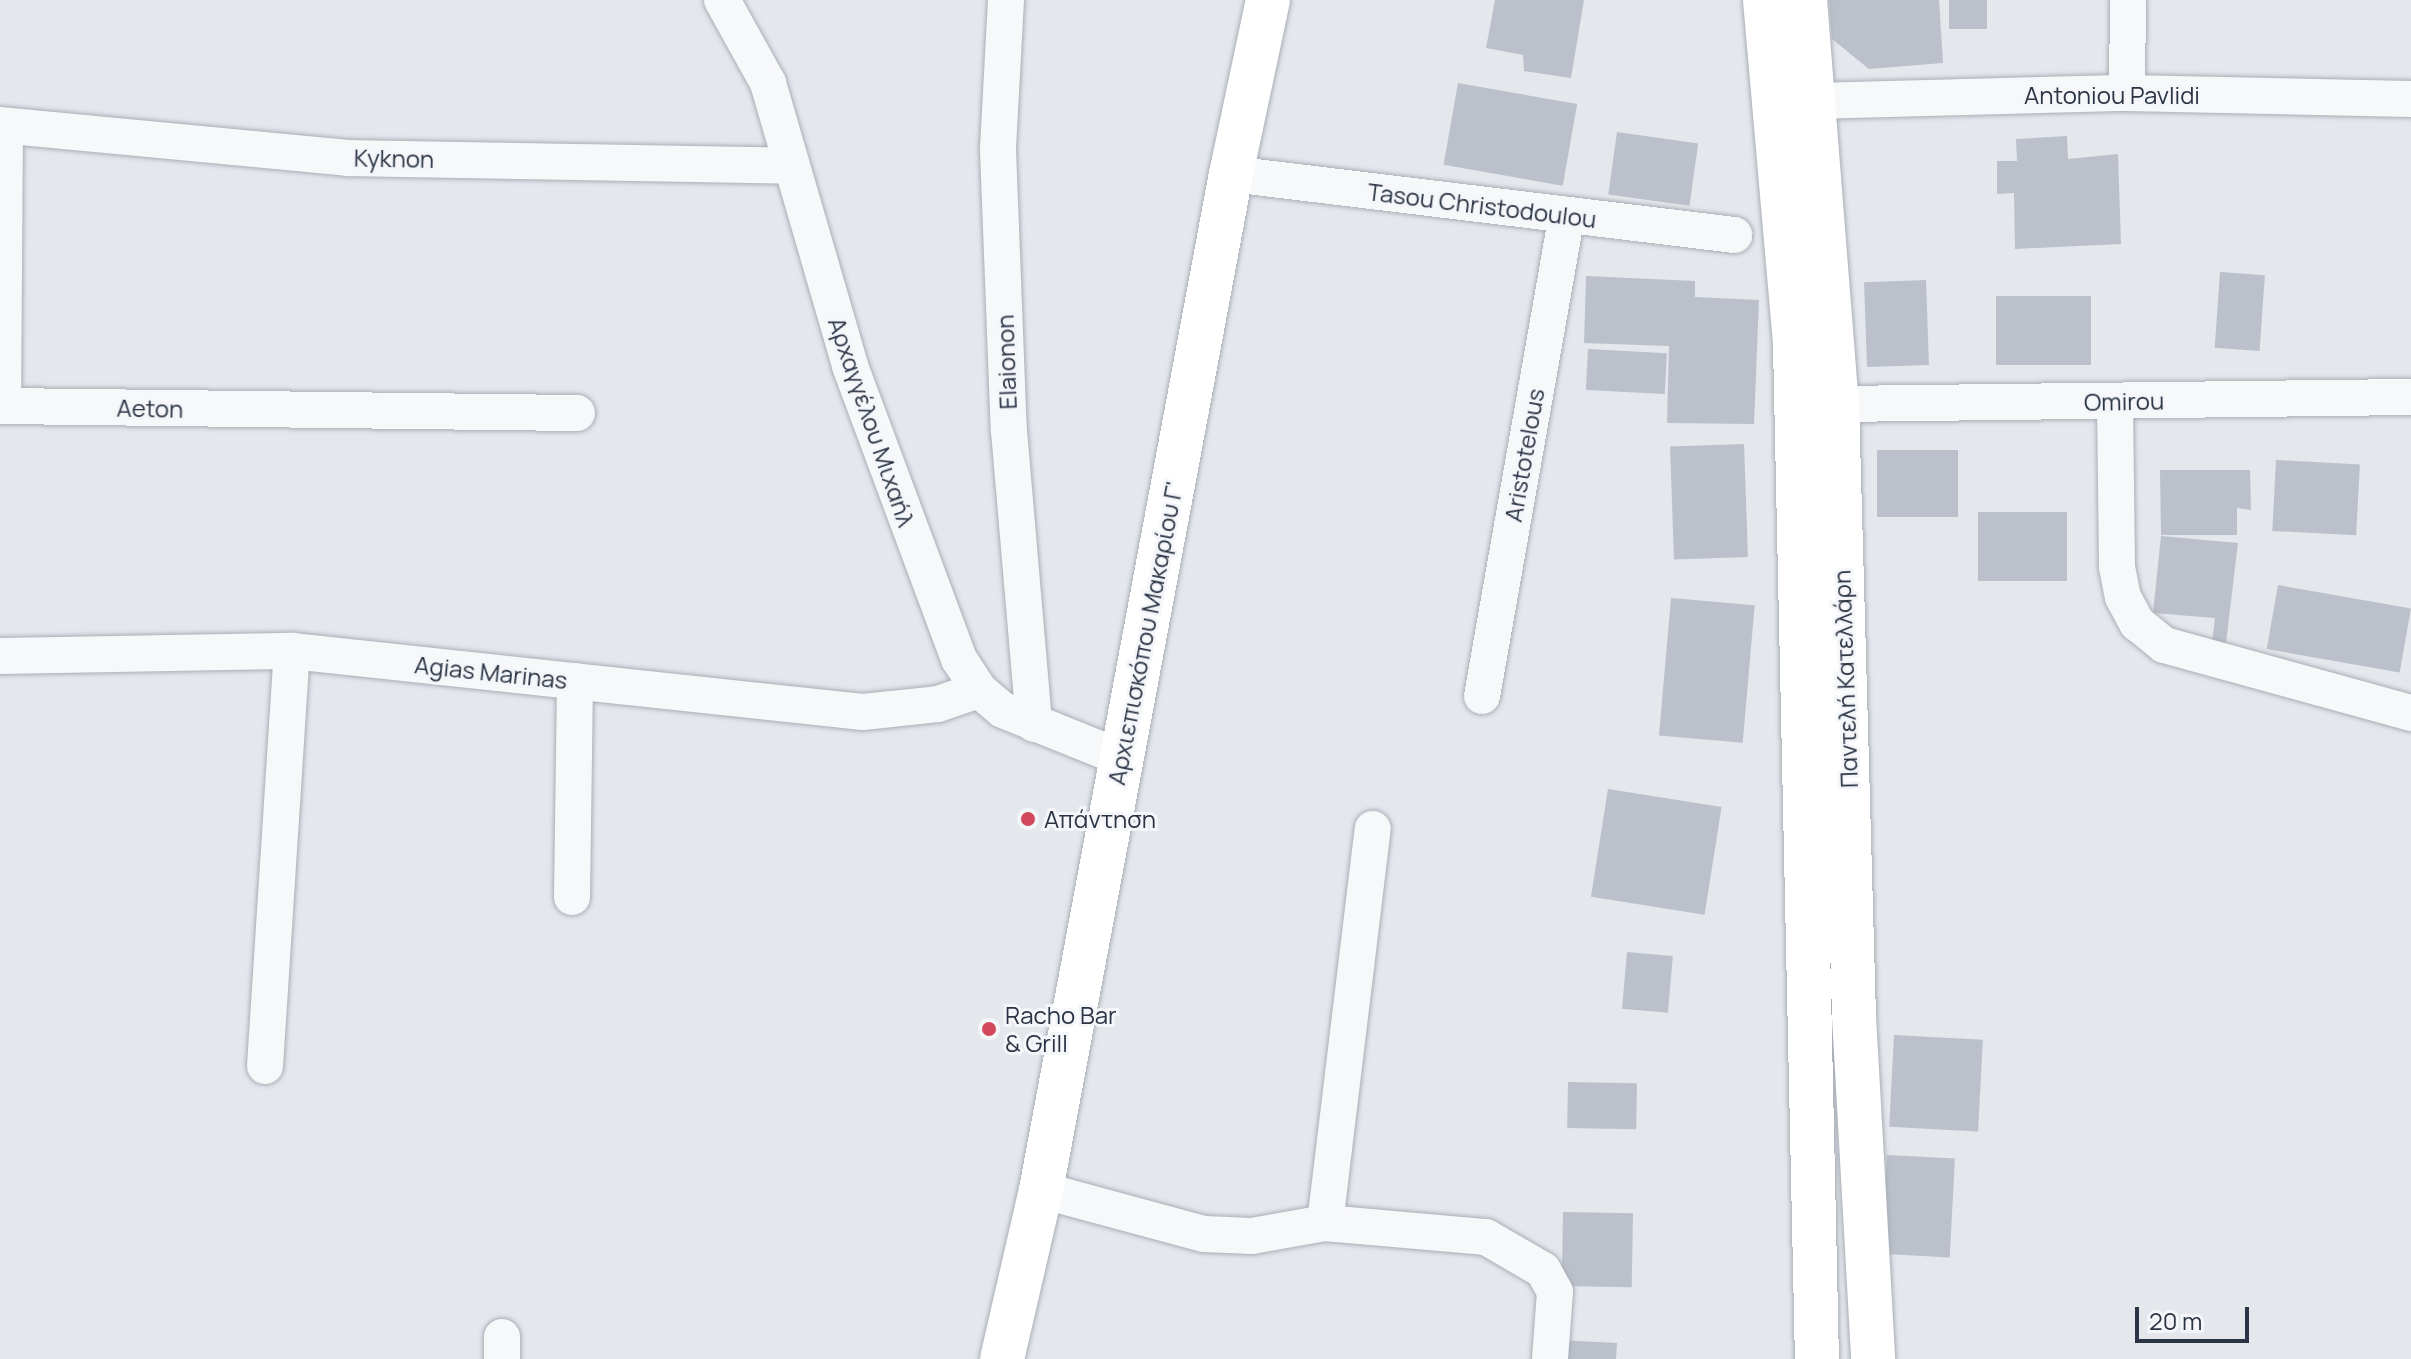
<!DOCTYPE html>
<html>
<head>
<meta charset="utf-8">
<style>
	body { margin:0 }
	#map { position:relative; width:2411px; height:1359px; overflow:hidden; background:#e4e7ec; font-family:Manrope,sans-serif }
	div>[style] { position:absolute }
	.building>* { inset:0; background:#bbc0ca; transform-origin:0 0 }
	.roads { filter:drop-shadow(0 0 2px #a9aeb7) drop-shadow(0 0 2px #a9aeb7) }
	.minor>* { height:36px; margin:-18px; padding:0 18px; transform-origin:18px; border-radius:18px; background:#f7f8fa }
	.major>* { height:44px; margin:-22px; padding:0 22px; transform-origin:22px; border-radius:22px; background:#fff }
	.dots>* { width:22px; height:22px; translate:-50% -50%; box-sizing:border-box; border:4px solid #f4f6f9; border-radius:50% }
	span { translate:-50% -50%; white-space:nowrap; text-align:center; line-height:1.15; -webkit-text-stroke:6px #f4f6f9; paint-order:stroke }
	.street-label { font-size:24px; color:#2b3445 }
	.poi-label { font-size:24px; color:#2b3445 }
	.left { translate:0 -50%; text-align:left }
	.scale { position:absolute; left:2135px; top:1307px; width:114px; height:36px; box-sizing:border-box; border:4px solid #2b3445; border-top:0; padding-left:10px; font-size:24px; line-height:28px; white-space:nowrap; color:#2b3445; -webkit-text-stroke:6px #f4f6f9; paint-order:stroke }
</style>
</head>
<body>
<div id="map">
	<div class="building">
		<i style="clip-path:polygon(1495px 0,1584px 0,1571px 78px,1524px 71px,1523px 55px,1486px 48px)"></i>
		<i style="clip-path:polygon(1829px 0,1939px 0,1943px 63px,1869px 69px,1832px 39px)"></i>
		<i style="left:1949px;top:0;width:38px;height:29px"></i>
		<i style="left:1458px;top:83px;width:121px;height:83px;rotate:10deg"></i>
		<i style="left:1617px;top:132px;width:82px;height:63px;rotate:8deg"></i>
		<i style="clip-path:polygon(2067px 136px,2068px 159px,2118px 154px,2121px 244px,2015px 249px,2014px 193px,1997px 194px,1997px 161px,2017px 161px,2016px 139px)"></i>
		<i style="left:2220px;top:272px;width:45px;height:76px;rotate:4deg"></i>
		<i style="clip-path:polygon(1586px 276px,1695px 281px,1695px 297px,1759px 300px,1754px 424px,1667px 423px,1669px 346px,1584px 343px)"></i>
		<i style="left:1926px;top:280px;width:85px;height:62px;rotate:88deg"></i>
		<i style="left:2091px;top:296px;width:69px;height:95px;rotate:90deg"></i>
		<i style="left:1588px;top:349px;width:79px;height:41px;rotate:3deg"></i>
		<i style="left:1744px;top:444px;width:113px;height:74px;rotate:88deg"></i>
		<i style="left:1877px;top:450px;width:81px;height:67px"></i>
		<i style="left:2276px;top:460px;width:84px;height:71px;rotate:3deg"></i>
		<i style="clip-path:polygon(2160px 470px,2250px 470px,2251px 510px,2237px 508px,2237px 535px,2161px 535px)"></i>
		<i style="left:1978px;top:512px;width:89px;height:69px"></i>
		<i style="clip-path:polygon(2161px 536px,2238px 543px,2225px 651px,2211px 651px,2215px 618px,2153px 613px)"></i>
		<i style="left:2278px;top:585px;width:135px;height:65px;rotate:10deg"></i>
		<i style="left:1671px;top:598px;width:84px;height:138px;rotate:5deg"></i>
		<i style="left:1608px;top:789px;width:115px;height:109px;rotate:9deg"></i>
		<i style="left:1627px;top:952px;width:46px;height:57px;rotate:5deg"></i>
		<i style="left:1894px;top:1035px;width:89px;height:92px;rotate:3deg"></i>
		<i style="left:1568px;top:1082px;width:69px;height:46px;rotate:1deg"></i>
		<i style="left:1887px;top:1155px;width:68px;height:99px;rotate:3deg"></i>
		<i style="left:1563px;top:1212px;width:70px;height:74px;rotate:1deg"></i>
		<i style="clip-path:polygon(1559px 1340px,1617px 1343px,1616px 1359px,1558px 1359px)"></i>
	</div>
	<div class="roads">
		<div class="minor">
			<i style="left:722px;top:0;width:95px;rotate:61deg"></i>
			<i style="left:768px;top:83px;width:295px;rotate:73.8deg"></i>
			<i style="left:850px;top:366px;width:313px;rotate:69.6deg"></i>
			<i style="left:959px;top:659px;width:37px;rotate:57deg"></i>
			<i style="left:979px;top:690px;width:31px;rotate:40deg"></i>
			<i style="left:1003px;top:710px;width:128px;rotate:22deg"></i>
			<i style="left:1006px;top:0;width:150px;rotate:93.1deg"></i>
			<i style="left:998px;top:150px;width:281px;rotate:87.8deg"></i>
			<i style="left:1009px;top:431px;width:294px;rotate:85.1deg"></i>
			<i style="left:2127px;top:93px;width:93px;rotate:-89.4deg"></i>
			<i style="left:1813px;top:101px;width:314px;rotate:-1.5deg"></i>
			<i style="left:2127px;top:93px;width:284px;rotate:1.2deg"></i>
			<i style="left:0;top:125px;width:350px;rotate:5.4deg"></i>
			<i style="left:348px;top:158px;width:442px;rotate:1deg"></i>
			<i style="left:5px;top:126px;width:280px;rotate:90.4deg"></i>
			<i style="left:3px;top:406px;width:574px;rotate:0.7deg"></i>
			<i style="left:1231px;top:174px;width:507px;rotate:6.91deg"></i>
			<i style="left:2115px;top:402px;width:165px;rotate:89.3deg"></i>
			<i style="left:2117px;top:567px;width:31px;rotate:79deg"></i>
			<i style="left:2123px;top:597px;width:30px;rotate:62deg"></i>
			<i style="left:2137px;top:623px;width:35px;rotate:39deg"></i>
			<i style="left:2164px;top:645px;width:256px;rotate:15.4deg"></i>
			<i style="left:1837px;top:404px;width:574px;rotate:-0.7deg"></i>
			<i style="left:0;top:656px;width:292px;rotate:-1deg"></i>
			<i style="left:292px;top:651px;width:574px;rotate:6.1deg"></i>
			<i style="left:863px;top:712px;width:75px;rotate:-6.1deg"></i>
			<i style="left:938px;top:704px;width:43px;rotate:-18.9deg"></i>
			<i style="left:1482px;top:696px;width:488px;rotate:-80deg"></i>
			<i style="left:572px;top:897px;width:216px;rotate:-89.2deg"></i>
			<i style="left:265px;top:1066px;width:416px;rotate:-86.3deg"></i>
			<i style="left:1041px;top:1190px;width:169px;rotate:15.1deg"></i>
			<i style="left:1204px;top:1234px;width:48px;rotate:2.4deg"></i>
			<i style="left:1252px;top:1236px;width:74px;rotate:-10.1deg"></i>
			<i style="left:1325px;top:1223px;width:162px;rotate:5deg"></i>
			<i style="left:1486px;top:1237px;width:66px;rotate:30.1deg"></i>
			<i style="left:1543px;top:1270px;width:25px;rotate:61deg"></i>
			<i style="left:1555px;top:1292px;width:67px;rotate:94.3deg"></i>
			<i style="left:1325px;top:1223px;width:397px;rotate:-83.1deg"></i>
			<i style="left:502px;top:1337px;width:22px;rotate:90deg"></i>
		</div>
		<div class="major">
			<i style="left:1765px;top:0;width:346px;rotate:85deg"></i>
			<i style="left:1795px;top:345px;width:1014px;rotate:88.76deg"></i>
			<i style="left:1805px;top:0;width:405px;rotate:85.5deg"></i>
			<i style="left:1837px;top:404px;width:612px;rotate:88.41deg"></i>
			<i style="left:1854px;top:1016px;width:344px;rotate:86.8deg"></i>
			<i style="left:1002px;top:1359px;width:173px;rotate:-77deg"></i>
			<i style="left:1041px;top:1190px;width:1034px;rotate:-79.41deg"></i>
			<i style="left:1231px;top:174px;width:178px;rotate:-78deg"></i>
		</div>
	</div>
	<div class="dots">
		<i style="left:1028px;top:819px;background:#d1495b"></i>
		<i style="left:989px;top:1029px;background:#d1495b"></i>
	</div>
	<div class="street-label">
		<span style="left:2112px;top:95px">Antoniou Pavlidi</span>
		<span style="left:394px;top:158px;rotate:1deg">Kyknon</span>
		<span style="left:1482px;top:205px;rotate:7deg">Tasou Christodoulou</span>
		<span style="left:1006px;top:362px;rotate:-92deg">Elaionon</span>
		<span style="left:2124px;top:401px;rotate:-1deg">Omirou</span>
		<span style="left:150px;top:408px;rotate:1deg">Aeton</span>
		<span style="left:872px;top:422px;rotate:71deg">Αρχαγγέλου Μιχαήλ</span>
		<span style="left:1524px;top:455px;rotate:-80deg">Aristotelous</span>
		<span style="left:1145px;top:633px;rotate:-79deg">Αρχιεπισκόπου Μακαρίου Γ'</span>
		<span style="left:491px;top:672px;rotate:6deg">Agias Marinas</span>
		<span style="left:1845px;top:679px;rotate:-92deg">Παντελή Κατελλάρη</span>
	</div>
	<div class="poi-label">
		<span class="left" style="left:1044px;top:819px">Απάντηση</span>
		<span class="left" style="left:1005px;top:1029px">Racho Bar<br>&amp; Grill</span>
	</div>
	<div class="scale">20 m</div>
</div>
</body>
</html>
